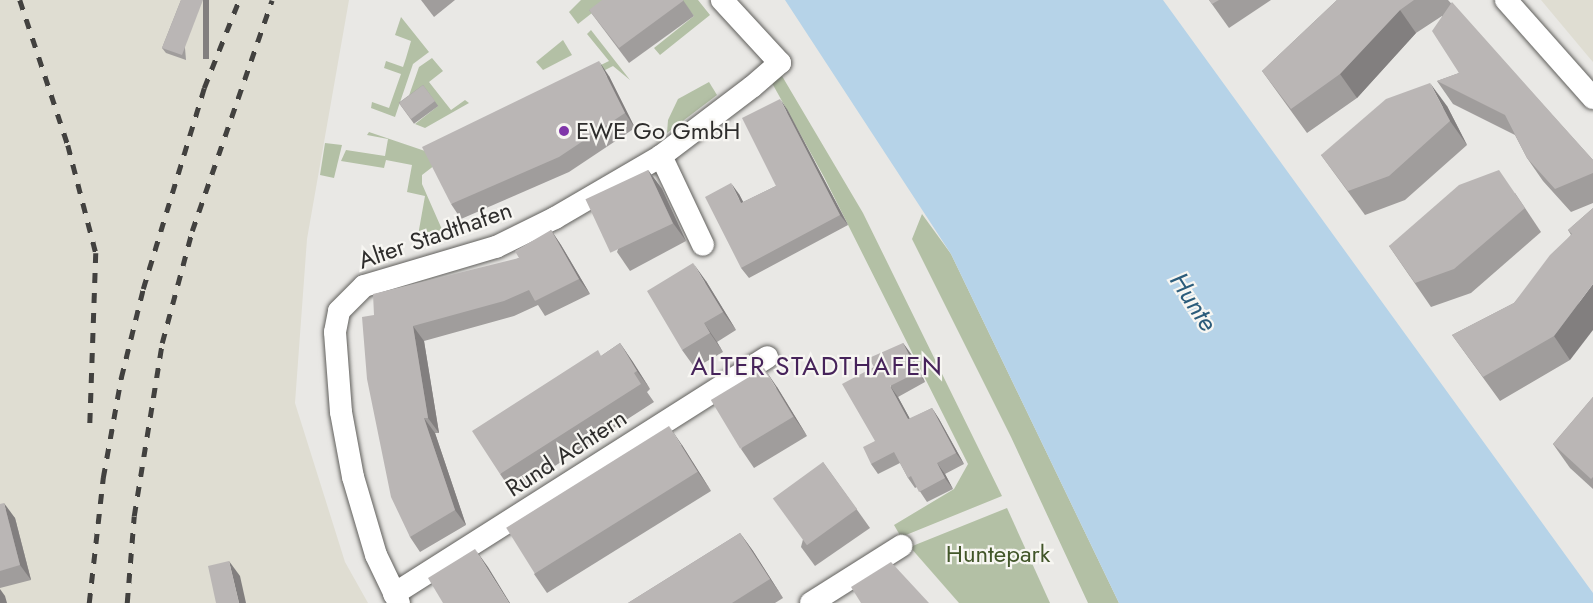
<!DOCTYPE html>
<html>
<head>
<meta charset="utf-8">
<style>
	body { margin:0 }
	#map { position:relative; width:1593px; height:603px; overflow:hidden; background:#e9e8e5; font-family:Jost,sans-serif }
	div>[style] { position:absolute }
	.built>* { inset:0; background:#dfddd2 }
	.green>* { inset:0; background:#b3c0a5 }
	.water>* { inset:0; background:#b6d3e8 }
	.roads { filter:drop-shadow(0 0 2px #605f5c) drop-shadow(0 0 2px #605f5c) }
	.street>* { height:22px; margin:-11px; padding:0 11px; transform-origin:11px; border-radius:11px; background:#fff }
	.rail>* { height:4.5px; margin-top:-2.25px; transform-origin:0; background:repeating-linear-gradient(90deg,#42413f 0 10px,transparent 0 20px) }
	.wall>* { inset:0; background:#a09d9c; transform-origin:0 0 }
	.shaded-wall>* { inset:0; background:#827f7f; transform-origin:0 0 }
	.building>* { inset:0; background:#bab6b5; transform-origin:0 0 }
	.dots>* { width:16px; height:16px; translate:-50% -50%; box-sizing:border-box; border:3px solid #f7f6f2; border-radius:50% }
	span { translate:-50% -50%; white-space:nowrap; text-align:center; line-height:1.15; -webkit-text-stroke:4.5px #f7f6f2; paint-order:stroke }
	.poi-label { font-size:24px; color:#2e2d2c }
	.left { translate:0 -50%; text-align:left }
	.street-label { font-size:24px; color:#2e2d2c }
	.park-label { font-size:24px; color:#425629 }
	.water-label { font-size:26px; color:#2b5c7b; font-style:italic }
	.neighbourhood-label { font-size:26px; color:#46235a; letter-spacing:1.5px }
</style>
</head>
<body>
<div id="map">
	<div class="built">
		<i style="clip-path:polygon(0 0,349px 0,307px 239px,295px 403px,345px 562px,368px 603px,0 603px)"></i>
		<i style="clip-path:polygon(1541px 0,1593px 0,1593px 62px,1587px 55px)"></i>
	</div>
	<div class="green">
		<i style="clip-path:polygon(581px 0,604px 0,606px 2px,578px 24px,569px 12px)"></i>
		<i style="clip-path:polygon(681px 0,698px 0,710px 15px,660px 55px,654px 48px,694px 16px)"></i>
		<i style="clip-path:polygon(401px 17px,429px 52px,413px 64px,395px 117px,371px 108px,372px 102px,389px 108px,401px 74px,384px 68px,386px 61px,403px 67px,406px 58px,411px 41px,395px 35px)"></i>
		<i style="clip-path:polygon(591px 30px,630px 80px,613px 66px,534px 106px,530px 100px,609px 61px,587px 34px)"></i>
		<i style="clip-path:polygon(563px 40px,572px 55px,543px 70px,536px 62px)"></i>
		<i style="clip-path:polygon(432px 58px,443px 71px,429px 82px,451px 110px,465px 100px,469px 103px,425px 128px,415px 124px,438px 106px,405px 107px,419px 67px)"></i>
		<i style="clip-path:polygon(782px 76px,863px 213px,1002px 496px,901px 537px,894px 525px,954px 489px,968px 464px,824px 177px,772px 83px)"></i>
		<i style="clip-path:polygon(709px 82px,717px 95px,667px 133px,668px 120px,678px 99px)"></i>
		<i style="clip-path:polygon(369px 132px,425px 151px,435px 165px,422px 175px,422px 184px,444px 234px,417px 241px,425px 196px,407px 192px,412px 165px,386px 160px,384px 168px,341px 161px,346px 150px,385px 156px,388px 139px,367px 135px)"></i>
		<i style="clip-path:polygon(325px 143px,342px 145px,334px 178px,320px 175px)"></i>
		<i style="clip-path:polygon(922px 214px,951px 254px,1119px 603px,1088px 603px,1011px 437px,912px 239px)"></i>
		<i style="clip-path:polygon(1007px 508px,1050px 603px,959px 603px,910px 547px)"></i>
	</div>
	<div class="water">
		<i style="clip-path:polygon(785px 0,1163px 0,1593px 593px,1593px 603px,1119px 603px,951px 254px)"></i>
	</div>
	<div class="roads">
		<div class="street">
			<i style="left:1506px;top:0;width:131px;rotate:48.4deg"></i>
			<i style="left:661px;top:156px;width:98px;rotate:64.7deg"></i>
			<i style="left:394px;top:594px;width:442px;rotate:-32.4deg"></i>
			<i style="left:399px;top:603px;width:53px;rotate:-115.6deg"></i>
			<i style="left:376px;top:555px;width:81px;rotate:-106.4deg"></i>
			<i style="left:353px;top:477px;width:66px;rotate:-100.5deg"></i>
			<i style="left:341px;top:412px;width:80px;rotate:-94.3deg"></i>
			<i style="left:335px;top:332px;width:21px;rotate:-79deg"></i>
			<i style="left:339px;top:311px;width:35px;rotate:-45deg"></i>
			<i style="left:364px;top:286px;width:138px;rotate:-16.5deg"></i>
			<i style="left:496px;top:247px;width:66px;rotate:-26.2deg"></i>
			<i style="left:555px;top:218px;width:123px;rotate:-30.3deg"></i>
			<i style="left:661px;top:156px;width:114px;rotate:-37.2deg"></i>
			<i style="left:752px;top:87px;width:37px;rotate:-41deg"></i>
			<i style="left:780px;top:63px;width:86px;rotate:-132.6deg"></i>
			<i style="left:811px;top:603px;width:107px;rotate:-32.3deg"></i>
		</div>
	</div>
	<div class="rail">
		<i style="left:20px;top:0;width:153px;rotate:71.7deg"></i>
		<i style="left:68px;top:145px;width:112px;rotate:75.5deg"></i>
		<i style="left:96px;top:253px;width:173px;rotate:92deg"></i>
		<i style="left:89px;top:603px;width:126px;rotate:-83.6deg"></i>
		<i style="left:103px;top:478px;width:102px;rotate:-79.8deg"></i>
		<i style="left:121px;top:378px;width:92px;rotate:-76.1deg"></i>
		<i style="left:143px;top:289px;width:210px;rotate:-73.1deg"></i>
		<i style="left:204px;top:88px;width:95px;rotate:-68.3deg"></i>
		<i style="left:127px;top:603px;width:87px;rotate:-85.4deg"></i>
		<i style="left:134px;top:516px;width:175px;rotate:-80.8deg"></i>
		<i style="left:162px;top:343px;width:116px;rotate:-75deg"></i>
		<i style="left:192px;top:231px;width:244px;rotate:-70.9deg"></i>
	</div>
	<div class="wall">
		<i style="clip-path:polygon(181px 0,186px 60px,166px 53px,162px 48px)"></i>
		<i style="clip-path:polygon(421px 0,455px 0,434px 17px)"></i>
		<i style="clip-path:polygon(683px 0,694px 16px,629px 63px,589px 10px)"></i>
		<i style="clip-path:polygon(1209px 0,1271px 0,1229px 28px)"></i>
		<i style="clip-path:polygon(1337px 0,1448px 0,1593px 160px,1593px 203px,1571px 212px,1543px 181px,1527px 158px,1515px 135px,1453px 104px,1437px 81px,1459px 73px,1442px 16px,1416px 33px,1357px 98px,1307px 133px,1262px 71px)"></i>
		<i style="clip-path:polygon(609px 76px,635px 128px,569px 172px,461px 219px,451px 204px)"></i>
		<i style="left:423px;top:85px;width:26px;height:30px;rotate:54deg"></i>
		<i style="clip-path:polygon(1447px 106px,1467px 145px,1405px 200px,1365px 215px,1321px 155px)"></i>
		<i style="clip-path:polygon(787px 109px,848px 225px,749px 278px,741px 268px,739px 194px,743px 202px,776px 186px)"></i>
		<i style="clip-path:polygon(648px 170px,662px 189px,686px 241px,630px 271px,617px 252px)"></i>
		<i style="clip-path:polygon(1515px 193px,1541px 232px,1471px 293px,1431px 307px,1389px 246px)"></i>
		<i style="clip-path:polygon(1593px 208px,1570px 360px,1500px 401px,1452px 335px,1514px 303px,1571px 235px,1568px 230px)"></i>
		<i style="clip-path:polygon(551px 230px,561px 245px,590px 294px,545px 316px,538px 305px,514px 316px,424px 341px,439px 433px,435px 433px,466px 525px,420px 552px,410px 537px,374px 315px,519px 258px)"></i>
		<i style="clip-path:polygon(706px 281px,736px 330px,717px 342px,723px 352px,695px 368px,682px 350px)"></i>
		<i style="clip-path:polygon(620px 343px,650px 389px,647px 392px,654px 402px,513px 493px,500px 474px,601px 356px)"></i>
		<i style="clip-path:polygon(903px 343px,911px 354px,925px 382px,898px 397px,910px 419px,932px 408px,939px 419px,964px 464px,945px 474px,953px 489px,927px 502px,917px 487px,915px 488px,908px 478px,900px 463px,878px 474px,871px 464px,875px 441px)"></i>
		<i style="clip-path:polygon(777px 387px,807px 436px,754px 468px,741px 449px)"></i>
		<i style="clip-path:polygon(1593px 397px,1593px 489px,1570px 468px,1553px 444px)"></i>
		<i style="clip-path:polygon(682px 445px,711px 491px,547px 593px,534px 574px)"></i>
		<i style="clip-path:polygon(823px 462px,870px 528px,815px 566px,801px 547px)"></i>
		<i style="clip-path:polygon(0 504px,15px 518px,31px 580px,0 588px)"></i>
		<i style="clip-path:polygon(740px 533px,753px 551px,783px 598px,775px 603px,628px 603px)"></i>
	</div>
	<div class="shaded-wall">
		<i style="left:203px;top:0;width:6px;height:59px"></i>
		<i style="clip-path:polygon(1400px 10px,1416px 33px,1357px 98px,1340px 74px)"></i>
		<i style="clip-path:polygon(599px 61px,609px 76px,635px 128px,625px 113px)"></i>
		<i style="clip-path:polygon(1430px 83px,1447px 106px,1467px 145px,1450px 121px)"></i>
		<i style="clip-path:polygon(780px 99px,787px 109px,848px 225px,840px 215px)"></i>
		<i style="clip-path:polygon(648px 170px,662px 189px,686px 241px,673px 223px)"></i>
		<i style="clip-path:polygon(731px 183px,739px 194px,749px 213px,741px 203px)"></i>
		<i style="clip-path:polygon(551px 230px,561px 245px,590px 294px,579px 279px)"></i>
		<i style="clip-path:polygon(693px 263px,706px 281px,736px 330px,723px 312px)"></i>
		<i style="clip-path:polygon(1593px 284px,1593px 330px,1570px 360px,1554px 336px)"></i>
		<i style="clip-path:polygon(704px 323px,717px 342px,723px 352px,710px 333px)"></i>
		<i style="clip-path:polygon(413px 326px,424px 341px,439px 433px,428px 418px)"></i>
		<i style="clip-path:polygon(620px 343px,633px 362px,650px 389px,637px 371px)"></i>
		<i style="clip-path:polygon(903px 343px,911px 354px,925px 382px,918px 372px)"></i>
		<i style="clip-path:polygon(764px 368px,777px 387px,807px 436px,794px 417px)"></i>
		<i style="clip-path:polygon(890px 386px,898px 397px,916px 430px,908px 419px)"></i>
		<i style="clip-path:polygon(932px 408px,939px 419px,964px 464px,956px 453px)"></i>
		<i style="clip-path:polygon(424px 418px,435px 433px,466px 525px,455px 510px)"></i>
		<i style="clip-path:polygon(669px 426px,682px 445px,711px 491px,698px 472px)"></i>
		<i style="clip-path:polygon(937px 463px,945px 474px,953px 489px,945px 478px)"></i>
		<i style="clip-path:polygon(4px 503px,15px 518px,31px 580px,20px 565px)"></i>
		<i style="clip-path:polygon(740px 533px,753px 551px,783px 598px,770px 579px)"></i>
		<i style="clip-path:polygon(475px 549px,488px 567px,510px 603px,509px 603px)"></i>
		<i style="clip-path:polygon(229px 561px,240px 576px,246px 603px,239px 603px)"></i>
		<i style="clip-path:polygon(0 589px,5px 596px,7px 603px,0 603px)"></i>
	</div>
	<div class="building">
		<i style="clip-path:polygon(181px 0,203px 0,182px 55px,162px 48px)"></i>
		<i style="clip-path:polygon(602px 0,683px 0,683px 1px,619px 48px,589px 10px)"></i>
		<i style="clip-path:polygon(1209px 0,1219px 0,1212px 4px)"></i>
		<i style="clip-path:polygon(1337px 0,1414px 0,1400px 10px,1340px 74px,1291px 109px,1262px 71px)"></i>
		<i style="clip-path:polygon(1452px 2px,1593px 160px,1593px 173px,1555px 189px,1527px 158px,1505px 115px,1437px 81px,1459px 73px,1432px 31px)"></i>
		<i style="clip-path:polygon(599px 61px,625px 113px,559px 157px,451px 204px,422px 147px)"></i>
		<i style="clip-path:polygon(1430px 83px,1450px 121px,1389px 176px,1348px 191px,1321px 155px,1386px 99px)"></i>
		<i style="left:423px;top:85px;width:20px;height:30px;rotate:53deg"></i>
		<i style="clip-path:polygon(780px 99px,840px 215px,741px 268px,705px 197px,731px 183px,741px 203px,776px 186px,742px 118px)"></i>
		<i style="left:648px;top:170px;width:59px;height:69px;rotate:65deg"></i>
		<i style="clip-path:polygon(1499px 170px,1525px 208px,1454px 269px,1415px 283px,1389px 246px,1459px 185px)"></i>
		<i style="clip-path:polygon(1593px 208px,1593px 284px,1554px 336px,1483px 377px,1452px 335px,1514px 303px,1550px 255px,1572px 234px,1568px 230px)"></i>
		<i style="clip-path:polygon(551px 230px,579px 279px,535px 301px,529px 290px,504px 301px,413px 326px,428px 418px,424px 418px,455px 510px,410px 537px,391px 497px,367px 379px,362px 317px,374px 315px,373px 294px,519px 258px,515px 251px)"></i>
		<i style="clip-path:polygon(693px 263px,723px 312px,704px 323px,710px 333px,682px 350px,647px 291px)"></i>
		<i style="clip-path:polygon(620px 343px,637px 371px,634px 373px,641px 384px,500px 474px,472px 431px,598px 350px,601px 356px)"></i>
		<i style="clip-path:polygon(903px 343px,918px 372px,890px 386px,908px 419px,932px 408px,956px 453px,937px 463px,945px 478px,919px 492px,911px 476px,908px 478px,894px 452px,871px 464px,863px 447px,875px 441px,842px 384px,874px 367px,869px 358px)"></i>
		<i style="left:764px;top:368px;width:57px;height:62px;rotate:59deg"></i>
		<i style="clip-path:polygon(1593px 397px,1593px 477px,1591px 479px,1553px 444px)"></i>
		<i style="left:669px;top:426px;width:54px;height:192px;rotate:58deg"></i>
		<i style="left:823px;top:462px;width:58px;height:62px;rotate:54deg"></i>
		<i style="clip-path:polygon(4px 503px,20px 565px,0 571px,0 504px)"></i>
		<i style="clip-path:polygon(740px 533px,770px 579px,732px 603px,628px 603px)"></i>
		<i style="clip-path:polygon(475px 549px,509px 603px,443px 603px,428px 578px)"></i>
		<i style="clip-path:polygon(229px 561px,239px 603px,216px 603px,208px 566px)"></i>
		<i style="clip-path:polygon(891px 562px,929px 603px,861px 603px,851px 587px)"></i>
	</div>
	<div class="dots">
		<i style="left:564px;top:131px;background:#8036a9"></i>
	</div>
	<div class="poi-label">
		<span class="left" style="left:576px;top:131px">EWE Go GmbH</span>
	</div>
	<div class="street-label">
		<span style="left:435px;top:235px;rotate:-19deg">Alter Stadthafen</span>
		<span style="left:566px;top:453px;rotate:-33deg">Rund Achtern</span>
	</div>
	<div class="park-label">
		<span style="left:998px;top:554px">Huntepark</span>
	</div>
	<div class="water-label">
		<span style="left:1193px;top:302px;rotate:57deg">Hunte</span>
	</div>
	<div class="neighbourhood-label">
		<span style="left:817px;top:367px">ALTER STADTHAFEN</span>
	</div>
</div>
</body>
</html>
